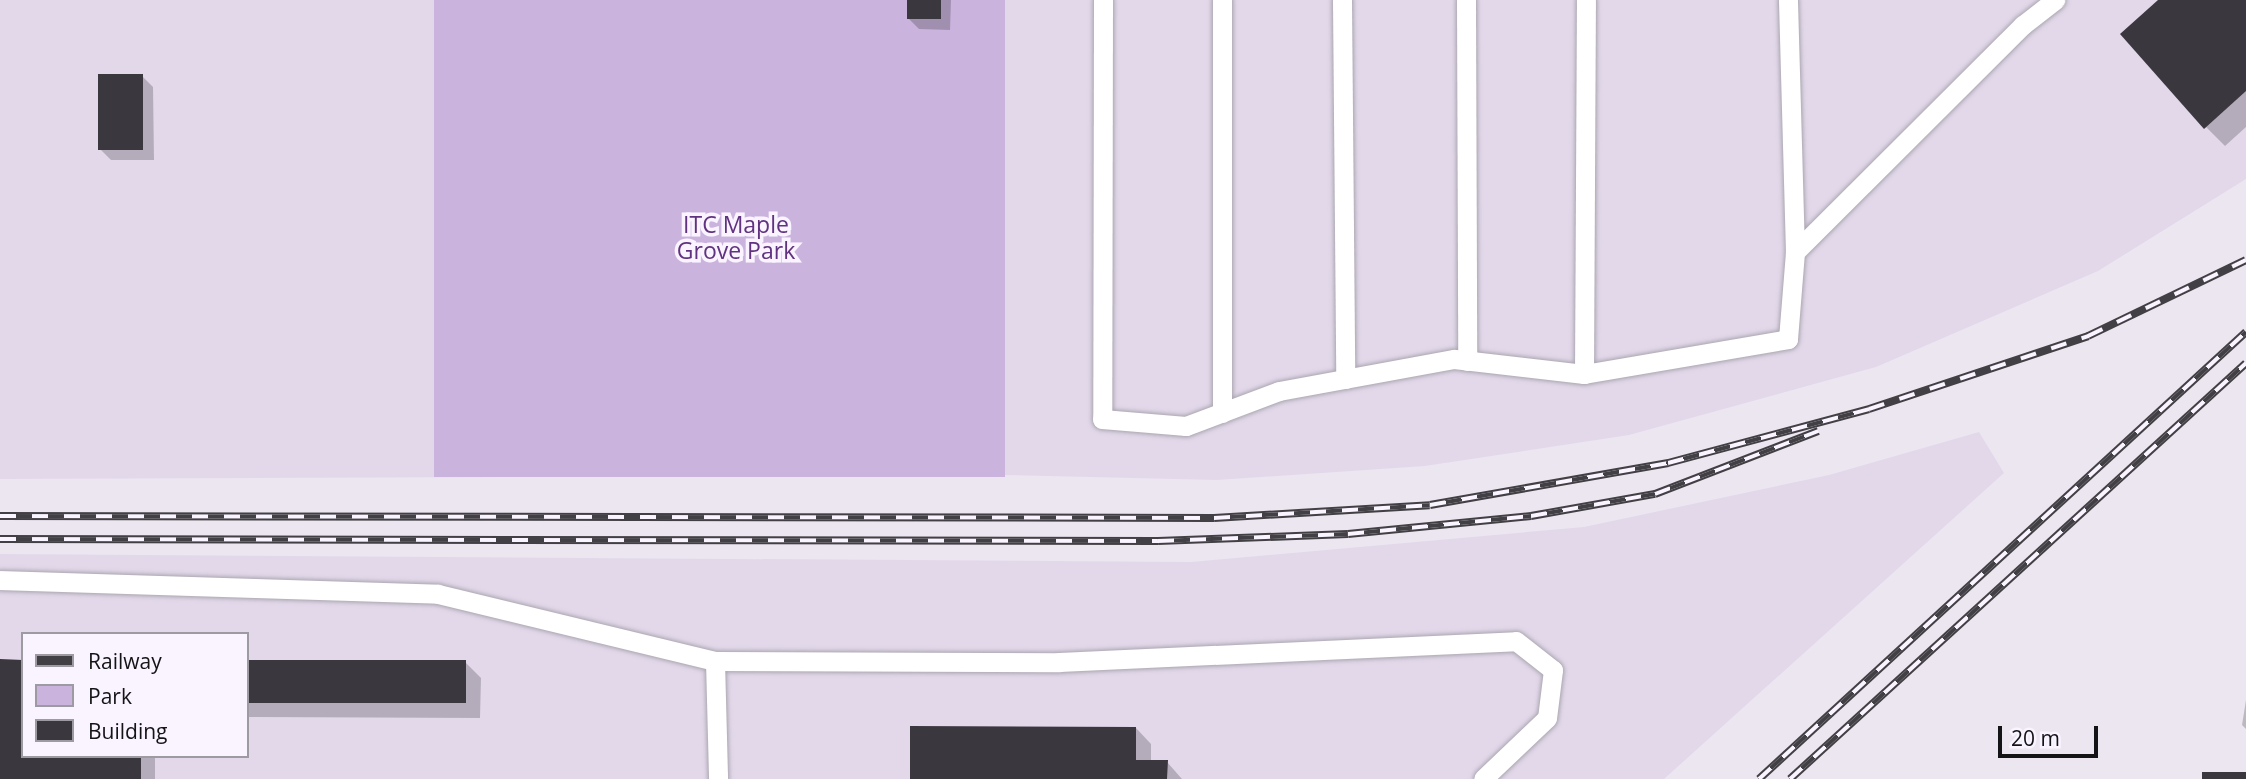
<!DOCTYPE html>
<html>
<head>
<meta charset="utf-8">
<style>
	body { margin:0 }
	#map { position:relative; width:2246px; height:779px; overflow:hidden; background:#ece6f1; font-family:"Open Sans",sans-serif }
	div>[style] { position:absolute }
	.built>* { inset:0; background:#e2d8ea }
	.green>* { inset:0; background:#cab3dd; transform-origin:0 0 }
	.shadow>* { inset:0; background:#0003 }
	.building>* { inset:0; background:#3b373f; transform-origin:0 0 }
	.roads { filter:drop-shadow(0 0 2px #aba6b0) drop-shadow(0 0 2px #aba6b0) }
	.lane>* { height:19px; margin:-9.5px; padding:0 9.5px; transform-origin:9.5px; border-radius:9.5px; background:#fff }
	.rail>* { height:8px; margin-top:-4px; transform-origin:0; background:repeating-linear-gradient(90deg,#f9f4ff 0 16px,#434045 0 32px); box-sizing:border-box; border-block:2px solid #434045 }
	span { translate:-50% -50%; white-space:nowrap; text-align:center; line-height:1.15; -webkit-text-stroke:7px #f9f4ff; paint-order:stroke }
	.park-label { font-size:23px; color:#60327f }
	.legend { position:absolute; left:21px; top:632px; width:228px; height:126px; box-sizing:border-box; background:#f9f4ff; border:2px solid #9d9aa2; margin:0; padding:9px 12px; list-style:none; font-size:21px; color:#141316 }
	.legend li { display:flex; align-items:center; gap:14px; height:35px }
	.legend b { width:35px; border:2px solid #9d9aa2 }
	.scale { position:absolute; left:1998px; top:726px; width:100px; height:32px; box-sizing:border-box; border:4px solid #141316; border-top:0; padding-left:9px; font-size:21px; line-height:24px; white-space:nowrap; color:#141316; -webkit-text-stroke:5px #f9f4ff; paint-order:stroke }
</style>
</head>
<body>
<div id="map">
	<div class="built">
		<i style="clip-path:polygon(0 0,2246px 0,2246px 179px,2098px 271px,1876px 367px,1629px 435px,1425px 466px,1217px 480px,1002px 475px,0 479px)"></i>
		<i style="clip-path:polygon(evenodd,1979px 432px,2004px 473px,1664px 779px,0 779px,0 554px,1191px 562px,1584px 527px,1829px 475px,1979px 432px,23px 634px,247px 634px,247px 756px,23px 756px,23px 634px)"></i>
	</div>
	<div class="green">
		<i style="left:434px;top:0;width:571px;height:477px"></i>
	</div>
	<div class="shadow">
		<i style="clip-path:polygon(909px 0,951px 0,950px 30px,919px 29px,908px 18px)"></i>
		<i style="clip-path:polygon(2160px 0,2246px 0,2246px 127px,2225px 146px,2206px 127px)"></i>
		<i style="clip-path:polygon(142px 76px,153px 87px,154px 160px,111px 160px,101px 150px)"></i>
		<i style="clip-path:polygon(0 661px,23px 756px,155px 756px,155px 779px,0 779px)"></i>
		<i style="clip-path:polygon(247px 662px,465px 662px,481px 678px,480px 718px,247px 717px)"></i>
		<i style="clip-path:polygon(2246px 700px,2246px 729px,2242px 725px)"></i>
		<i style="clip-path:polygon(1136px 728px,1151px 744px,1151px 762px,1167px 762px,1182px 779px,911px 779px)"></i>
	</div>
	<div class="building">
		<i style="left:907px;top:0;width:34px;height:19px"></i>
		<i style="clip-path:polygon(2158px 0,2246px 0,2246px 91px,2204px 129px,2120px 34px)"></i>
		<i style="left:98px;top:74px;width:45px;height:76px"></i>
		<i style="clip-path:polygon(0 659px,23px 660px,23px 756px,141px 756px,141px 779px,0 779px)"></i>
		<i style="left:247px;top:660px;width:219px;height:43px"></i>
		<i style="clip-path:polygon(910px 726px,1136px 727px,1136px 760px,1168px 760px,1167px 779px,910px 779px)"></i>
		<i style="left:2202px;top:772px;width:44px;height:7px"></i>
	</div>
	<div class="roads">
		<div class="lane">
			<i style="left:1103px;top:0;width:419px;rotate:90.1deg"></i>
			<i style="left:1102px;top:419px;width:84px;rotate:4.8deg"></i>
			<i style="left:1186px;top:426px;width:99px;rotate:-20.6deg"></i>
			<i style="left:1279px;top:391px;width:178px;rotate:-10.4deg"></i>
			<i style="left:1454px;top:359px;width:131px;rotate:6.6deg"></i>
			<i style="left:1584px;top:374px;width:207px;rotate:-9.7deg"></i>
			<i style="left:1788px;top:339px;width:87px;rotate:-85.4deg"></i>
			<i style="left:1795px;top:252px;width:252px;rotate:-91.6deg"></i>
			<i style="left:1222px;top:0;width:413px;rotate:90deg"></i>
			<i style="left:1342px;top:0;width:379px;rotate:89.5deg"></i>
			<i style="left:1466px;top:0;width:361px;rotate:89.8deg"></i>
			<i style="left:1795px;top:252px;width:322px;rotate:-44.9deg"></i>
			<i style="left:2023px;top:25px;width:41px;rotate:-38deg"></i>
			<i style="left:1584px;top:374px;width:374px;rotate:-89.7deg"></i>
			<i style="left:0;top:580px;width:438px;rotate:1.8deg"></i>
			<i style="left:438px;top:594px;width:285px;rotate:13.6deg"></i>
			<i style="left:715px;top:661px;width:118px;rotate:88.5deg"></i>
			<i style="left:715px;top:661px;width:344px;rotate:0.2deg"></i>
			<i style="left:1059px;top:662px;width:457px;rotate:-2.6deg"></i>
			<i style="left:1516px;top:641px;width:47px;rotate:38.1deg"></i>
			<i style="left:1553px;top:670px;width:48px;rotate:97.1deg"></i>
			<i style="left:1547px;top:718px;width:88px;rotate:136.4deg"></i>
		</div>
	</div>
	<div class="rail">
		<i style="left:0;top:516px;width:1214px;rotate:0.09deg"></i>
		<i style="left:1214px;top:518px;width:216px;rotate:-3.4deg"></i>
		<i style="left:1430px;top:505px;width:242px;rotate:-10deg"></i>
		<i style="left:1668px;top:463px;width:208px;rotate:-15deg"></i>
		<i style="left:1869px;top:409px;width:231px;rotate:-18.4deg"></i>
		<i style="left:2088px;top:336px;width:175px;rotate:-25.7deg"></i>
		<i style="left:0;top:539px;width:1158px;rotate:0.1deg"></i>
		<i style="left:1158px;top:541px;width:190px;rotate:-2.1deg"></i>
		<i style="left:1348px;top:534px;width:184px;rotate:-5.6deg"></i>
		<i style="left:1531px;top:516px;width:126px;rotate:-10.1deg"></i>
		<i style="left:1655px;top:494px;width:175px;rotate:-21.1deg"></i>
		<i style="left:1759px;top:779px;width:661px;rotate:-42.55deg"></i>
		<i style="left:1790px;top:779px;width:617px;rotate:-42.37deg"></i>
	</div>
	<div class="park-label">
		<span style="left:736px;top:237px">ITC Maple<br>Grove Park</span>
	</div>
	<ul class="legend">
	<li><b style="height:9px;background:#434045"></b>Railway</li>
	<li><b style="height:19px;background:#cab3dd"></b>Park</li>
	<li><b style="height:19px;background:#3b373f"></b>Building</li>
	</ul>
	<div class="scale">20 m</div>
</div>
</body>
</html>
